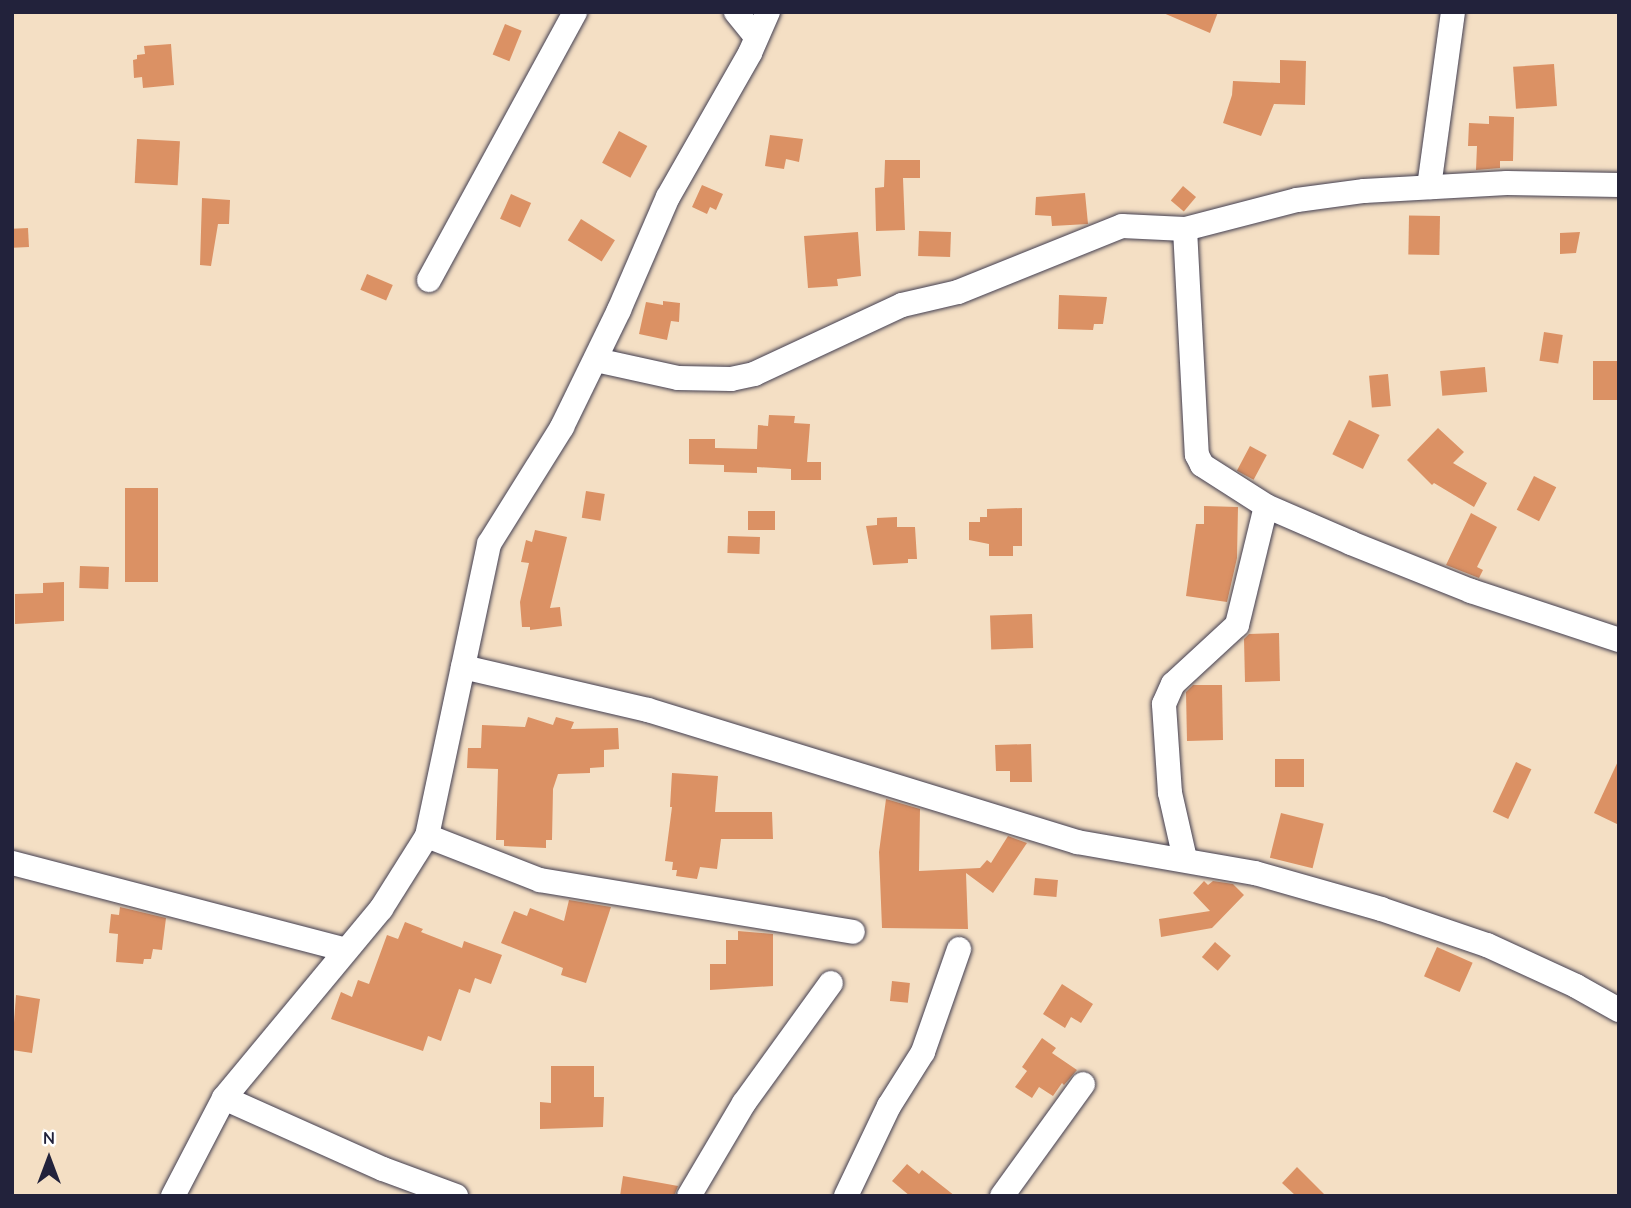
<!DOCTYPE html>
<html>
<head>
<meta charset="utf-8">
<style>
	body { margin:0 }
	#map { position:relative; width:1631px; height:1208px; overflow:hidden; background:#f4dfc4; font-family:"Comic Neue",sans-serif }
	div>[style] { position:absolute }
	.building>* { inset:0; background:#db9164; transform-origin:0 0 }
	.roads { filter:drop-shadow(0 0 2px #423e50) drop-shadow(0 0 2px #423e50) }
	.minor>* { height:24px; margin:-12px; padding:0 12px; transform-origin:12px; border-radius:12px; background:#fff }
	span { translate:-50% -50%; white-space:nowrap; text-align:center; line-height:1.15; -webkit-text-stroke:5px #fff; paint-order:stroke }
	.frame { position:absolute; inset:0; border:14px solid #22223b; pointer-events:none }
	.north { position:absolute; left:14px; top:1124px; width:70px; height:70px; -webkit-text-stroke:5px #fff; paint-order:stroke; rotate:0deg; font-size:19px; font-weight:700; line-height:28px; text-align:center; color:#22223b }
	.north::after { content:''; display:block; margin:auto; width:24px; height:32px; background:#22223b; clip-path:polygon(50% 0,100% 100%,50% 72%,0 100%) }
</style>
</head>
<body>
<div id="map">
	<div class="building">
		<i style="clip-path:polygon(1161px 12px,1218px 12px,1210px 33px)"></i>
		<i style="left:505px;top:24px;width:18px;height:33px;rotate:22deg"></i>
		<i style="clip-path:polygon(171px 44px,174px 85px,143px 88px,142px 77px,134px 78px,133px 60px,137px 59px,137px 55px,145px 54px,144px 46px)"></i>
		<i style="clip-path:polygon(1280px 60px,1306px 61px,1305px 105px,1274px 104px,1261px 136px,1223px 123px,1232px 95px,1233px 81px,1280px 83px)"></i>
		<i style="left:1554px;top:64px;width:42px;height:41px;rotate:86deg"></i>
		<i style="clip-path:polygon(1489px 116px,1514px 117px,1513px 161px,1500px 161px,1500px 168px,1476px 170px,1477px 146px,1468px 146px,1469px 123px,1489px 124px)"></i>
		<i style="left:619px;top:131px;width:32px;height:36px;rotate:28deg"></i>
		<i style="clip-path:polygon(770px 135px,803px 139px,799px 162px,786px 159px,784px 169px,765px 166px)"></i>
		<i style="left:137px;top:139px;width:43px;height:44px;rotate:3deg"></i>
		<i style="clip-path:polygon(885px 160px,920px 160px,920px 178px,903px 178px,905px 230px,876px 231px,875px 188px,884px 187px)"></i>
		<i style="clip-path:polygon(702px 185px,723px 194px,716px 210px,710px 207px,707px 214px,692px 207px)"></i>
		<i style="left:1183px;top:186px;width:17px;height:19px;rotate:40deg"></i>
		<i style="clip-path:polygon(1085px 193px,1088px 224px,1052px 226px,1051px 216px,1035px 215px,1036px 197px)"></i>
		<i style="left:511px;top:194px;width:22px;height:27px;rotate:24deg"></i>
		<i style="clip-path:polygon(202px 198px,230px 200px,229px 224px,218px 224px,211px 266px,200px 265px)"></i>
		<i style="left:1440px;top:216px;width:39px;height:31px;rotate:91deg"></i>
		<i style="left:581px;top:219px;width:40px;height:25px;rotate:32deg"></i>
		<i style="left:28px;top:228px;width:19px;height:16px;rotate:87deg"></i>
		<i style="left:919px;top:231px;width:32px;height:25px;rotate:2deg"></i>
		<i style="clip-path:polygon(858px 232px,861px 276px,837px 279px,838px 286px,808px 288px,804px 236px)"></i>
		<i style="clip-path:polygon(1580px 232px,1576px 253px,1560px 254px,1560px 233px)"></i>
		<i style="left:367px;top:274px;width:28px;height:17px;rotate:23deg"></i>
		<i style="clip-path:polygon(1059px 295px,1107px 297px,1103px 324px,1094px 324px,1093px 330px,1058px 329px)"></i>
		<i style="clip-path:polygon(663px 301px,680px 303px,679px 322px,671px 321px,667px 340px,639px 334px,646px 302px,663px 305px)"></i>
		<i style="left:1544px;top:332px;width:19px;height:29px;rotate:9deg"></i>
		<i style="left:1593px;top:361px;width:26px;height:39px"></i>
		<i style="left:1485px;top:367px;width:25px;height:45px;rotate:85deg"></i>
		<i style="left:1388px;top:374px;width:32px;height:19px;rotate:85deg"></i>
		<i style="clip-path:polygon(769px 415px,795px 416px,794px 423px,810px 424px,807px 462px,821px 462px,821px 480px,791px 480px,791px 469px,757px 467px,757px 473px,724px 472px,724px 465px,689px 464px,689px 439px,715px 439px,715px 448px,757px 449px,758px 425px,768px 426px)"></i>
		<i style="left:1349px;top:420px;width:34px;height:38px;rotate:26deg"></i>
		<i style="clip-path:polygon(1438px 428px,1464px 452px,1453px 463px,1487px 483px,1474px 507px,1434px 483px,1432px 485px,1407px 460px)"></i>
		<i style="left:1250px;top:446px;width:19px;height:28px;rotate:28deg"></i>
		<i style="left:1534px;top:476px;width:25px;height:38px;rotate:27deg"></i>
		<i style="left:125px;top:488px;width:33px;height:94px"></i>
		<i style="left:586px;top:491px;width:19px;height:27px;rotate:9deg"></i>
		<i style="clip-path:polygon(1204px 506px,1238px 507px,1237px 558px,1227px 602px,1186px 596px,1196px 524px,1204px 524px)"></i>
		<i style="clip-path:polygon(1022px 508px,1022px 546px,1013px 546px,1013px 556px,989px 556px,989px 544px,969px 540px,969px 522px,980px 522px,980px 517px,987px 517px,987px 509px)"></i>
		<i style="left:748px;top:511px;width:27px;height:19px"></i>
		<i style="clip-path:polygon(1471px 513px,1497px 527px,1477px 567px,1483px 570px,1479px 578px,1446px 565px)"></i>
		<i style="clip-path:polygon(897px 517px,897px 527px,915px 527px,917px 559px,908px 559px,908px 563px,873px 565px,866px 526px,877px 525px,877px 518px)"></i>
		<i style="clip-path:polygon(535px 530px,567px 537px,550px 608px,560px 607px,562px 626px,530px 630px,530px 627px,522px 627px,520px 602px,529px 563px,521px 562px,526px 540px,532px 542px)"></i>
		<i style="left:728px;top:536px;width:32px;height:17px;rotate:2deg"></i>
		<i style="left:80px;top:566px;width:29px;height:22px;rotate:2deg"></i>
		<i style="clip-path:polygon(64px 582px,64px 621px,15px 624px,15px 594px,43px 593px,43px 583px)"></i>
		<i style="left:1032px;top:614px;width:34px;height:42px;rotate:88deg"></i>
		<i style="clip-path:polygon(1279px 633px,1280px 681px,1245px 682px,1244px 639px,1249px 634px)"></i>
		<i style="clip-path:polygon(1193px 685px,1222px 685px,1223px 740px,1187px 741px,1186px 692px)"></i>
		<i style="clip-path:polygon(528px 717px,553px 725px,556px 717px,574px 722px,571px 729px,618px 728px,619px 749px,604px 750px,604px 767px,590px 768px,590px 773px,558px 774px,553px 789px,552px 840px,546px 840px,546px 848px,504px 846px,504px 840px,496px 840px,498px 769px,467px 768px,468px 748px,481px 748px,482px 725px,525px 727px)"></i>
		<i style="clip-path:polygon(1031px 744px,1032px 782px,1010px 782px,1010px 771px,996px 771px,995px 745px)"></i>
		<i style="left:1275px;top:759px;width:29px;height:28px"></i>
		<i style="clip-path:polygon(1619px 759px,1619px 825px,1594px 813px)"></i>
		<i style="left:1516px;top:762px;width:17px;height:55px;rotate:25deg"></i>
		<i style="clip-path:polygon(672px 773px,718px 776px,715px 812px,772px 812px,773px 839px,721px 839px,717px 869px,700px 867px,697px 879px,676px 876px,677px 870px,672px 870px,673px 862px,665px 861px,672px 807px,670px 807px)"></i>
		<i style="clip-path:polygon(886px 799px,920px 809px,919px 871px,980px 868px,987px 860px,991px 863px,1008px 836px,1027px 843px,993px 893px,966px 873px,968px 929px,882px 928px,879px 852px)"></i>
		<i style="left:1281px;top:813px;width:44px;height:46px;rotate:14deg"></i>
		<i style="left:1035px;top:878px;width:23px;height:17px;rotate:5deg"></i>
		<i style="clip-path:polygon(1204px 881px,1208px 885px,1213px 881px,1233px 884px,1244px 895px,1212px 928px,1161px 937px,1159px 919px,1210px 911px,1193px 893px)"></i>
		<i style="clip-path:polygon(569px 900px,611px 907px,586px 983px,561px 975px,563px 968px,501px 943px,514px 911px,527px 916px,530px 908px,564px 921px)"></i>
		<i style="clip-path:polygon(120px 907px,166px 918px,162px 950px,153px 949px,151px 959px,144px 959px,143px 964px,116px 962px,118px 934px,109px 933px,111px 914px,119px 915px)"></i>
		<i style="clip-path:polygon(405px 922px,423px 929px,421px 932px,462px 948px,464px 941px,502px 955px,491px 984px,475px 978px,470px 993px,459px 989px,441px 1041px,428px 1036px,423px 1051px,331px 1019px,341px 992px,352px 997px,358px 980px,369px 984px,387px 935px,398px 939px)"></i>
		<i style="clip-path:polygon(738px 931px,773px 934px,773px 986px,710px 990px,710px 964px,726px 964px,726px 940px,738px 940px)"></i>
		<i style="left:1215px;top:942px;width:21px;height:20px;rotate:41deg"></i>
		<i style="left:1437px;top:947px;width:39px;height:32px;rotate:24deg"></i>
		<i style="left:892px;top:981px;width:18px;height:20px;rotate:6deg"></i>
		<i style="clip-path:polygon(1062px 984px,1093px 1004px,1081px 1023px,1071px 1017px,1065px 1028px,1043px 1014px)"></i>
		<i style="clip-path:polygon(16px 995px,40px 999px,32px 1053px,12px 1050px)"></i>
		<i style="clip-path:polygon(1042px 1038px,1056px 1048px,1052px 1053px,1077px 1070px,1064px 1085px,1062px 1083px,1053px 1096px,1039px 1087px,1032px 1098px,1015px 1087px,1027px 1071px,1022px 1067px)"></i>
		<i style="clip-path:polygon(551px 1066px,594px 1066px,594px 1097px,604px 1097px,603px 1127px,540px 1129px,540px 1102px,551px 1103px)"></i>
		<i style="clip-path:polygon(907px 1164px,919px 1174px,922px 1170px,955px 1196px,910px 1196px,892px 1181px)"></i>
		<i style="clip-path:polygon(1297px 1167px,1326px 1196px,1296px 1196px,1282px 1183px)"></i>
		<i style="clip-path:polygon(623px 1176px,678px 1186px,674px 1196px,620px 1196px)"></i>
	</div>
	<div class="roads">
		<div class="minor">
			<i style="left:736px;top:12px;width:32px;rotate:51deg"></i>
			<i style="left:1429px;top:187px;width:177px;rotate:-82.2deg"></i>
			<i style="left:1185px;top:229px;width:226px;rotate:87deg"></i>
			<i style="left:1197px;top:455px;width:11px;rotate:63deg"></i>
			<i style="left:1202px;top:465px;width:76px;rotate:32.6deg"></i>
			<i style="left:1266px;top:506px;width:93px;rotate:23.5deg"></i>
			<i style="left:1351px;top:543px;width:129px;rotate:21.8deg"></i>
			<i style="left:1471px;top:591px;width:156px;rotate:18.3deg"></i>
			<i style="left:429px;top:280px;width:305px;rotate:-61.4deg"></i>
			<i style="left:596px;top:360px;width:84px;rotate:12.4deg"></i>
			<i style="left:678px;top:378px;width:53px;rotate:1.1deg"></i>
			<i style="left:731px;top:379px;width:24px;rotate:-12deg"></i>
			<i style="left:754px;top:374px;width:163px;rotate:-25deg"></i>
			<i style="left:902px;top:305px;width:57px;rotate:-13.1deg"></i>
			<i style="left:958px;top:292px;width:177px;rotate:-21.9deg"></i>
			<i style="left:1122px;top:226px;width:63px;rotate:2.7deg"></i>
			<i style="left:1185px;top:229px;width:116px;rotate:-14.5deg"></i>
			<i style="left:1297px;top:200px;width:68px;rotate:-7.7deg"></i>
			<i style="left:1364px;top:191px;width:143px;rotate:-3.2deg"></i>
			<i style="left:1507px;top:183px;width:112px;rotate:1deg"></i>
			<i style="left:463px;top:667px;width:190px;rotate:13.1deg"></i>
			<i style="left:648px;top:710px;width:449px;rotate:17.1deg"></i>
			<i style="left:1077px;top:842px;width:181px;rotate:9.9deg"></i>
			<i style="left:1255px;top:873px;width:131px;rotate:15.9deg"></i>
			<i style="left:1381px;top:909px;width:112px;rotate:18.8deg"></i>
			<i style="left:1487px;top:945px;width:98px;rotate:24.7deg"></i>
			<i style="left:1576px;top:986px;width:49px;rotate:29.2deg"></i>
			<i style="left:427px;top:836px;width:121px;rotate:21.3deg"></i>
			<i style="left:540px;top:880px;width:317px;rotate:9.4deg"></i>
			<i style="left:1185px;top:859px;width:68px;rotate:-102.8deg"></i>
			<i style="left:1170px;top:793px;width:89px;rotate:-93.9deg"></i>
			<i style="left:1164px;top:704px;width:22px;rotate:-66deg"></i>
			<i style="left:1173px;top:684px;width:87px;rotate:-42.7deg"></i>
			<i style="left:1237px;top:625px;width:122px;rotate:-76.3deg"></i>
			<i style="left:12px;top:863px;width:344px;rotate:14.6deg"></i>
			<i style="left:224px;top:1098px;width:174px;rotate:24.1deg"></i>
			<i style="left:383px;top:1169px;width:78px;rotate:20.3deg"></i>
			<i style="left:173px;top:1196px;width:110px;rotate:-62.5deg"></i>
			<i style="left:224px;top:1098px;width:246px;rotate:-50.3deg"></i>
			<i style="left:381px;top:909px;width:86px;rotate:-57.8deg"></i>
			<i style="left:427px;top:836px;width:299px;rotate:-78deg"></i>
			<i style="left:489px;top:544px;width:138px;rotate:-58deg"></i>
			<i style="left:562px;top:427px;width:130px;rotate:-64deg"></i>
			<i style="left:619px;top:310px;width:123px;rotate:-66.6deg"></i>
			<i style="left:668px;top:197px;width:166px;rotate:-60.3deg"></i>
			<i style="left:750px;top:53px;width:45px;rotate:-66.3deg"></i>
			<i style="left:689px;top:1196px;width:108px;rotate:-59.4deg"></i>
			<i style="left:744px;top:1103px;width:148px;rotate:-54.1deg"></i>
			<i style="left:846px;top:1196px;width:100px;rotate:-64.5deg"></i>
			<i style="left:889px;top:1106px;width:64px;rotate:-57.8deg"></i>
			<i style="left:923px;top:1052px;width:109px;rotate:-70.7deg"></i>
			<i style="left:1002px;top:1196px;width:138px;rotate:-54.1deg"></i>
		</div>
	</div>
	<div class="frame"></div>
	<div class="north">N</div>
</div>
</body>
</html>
